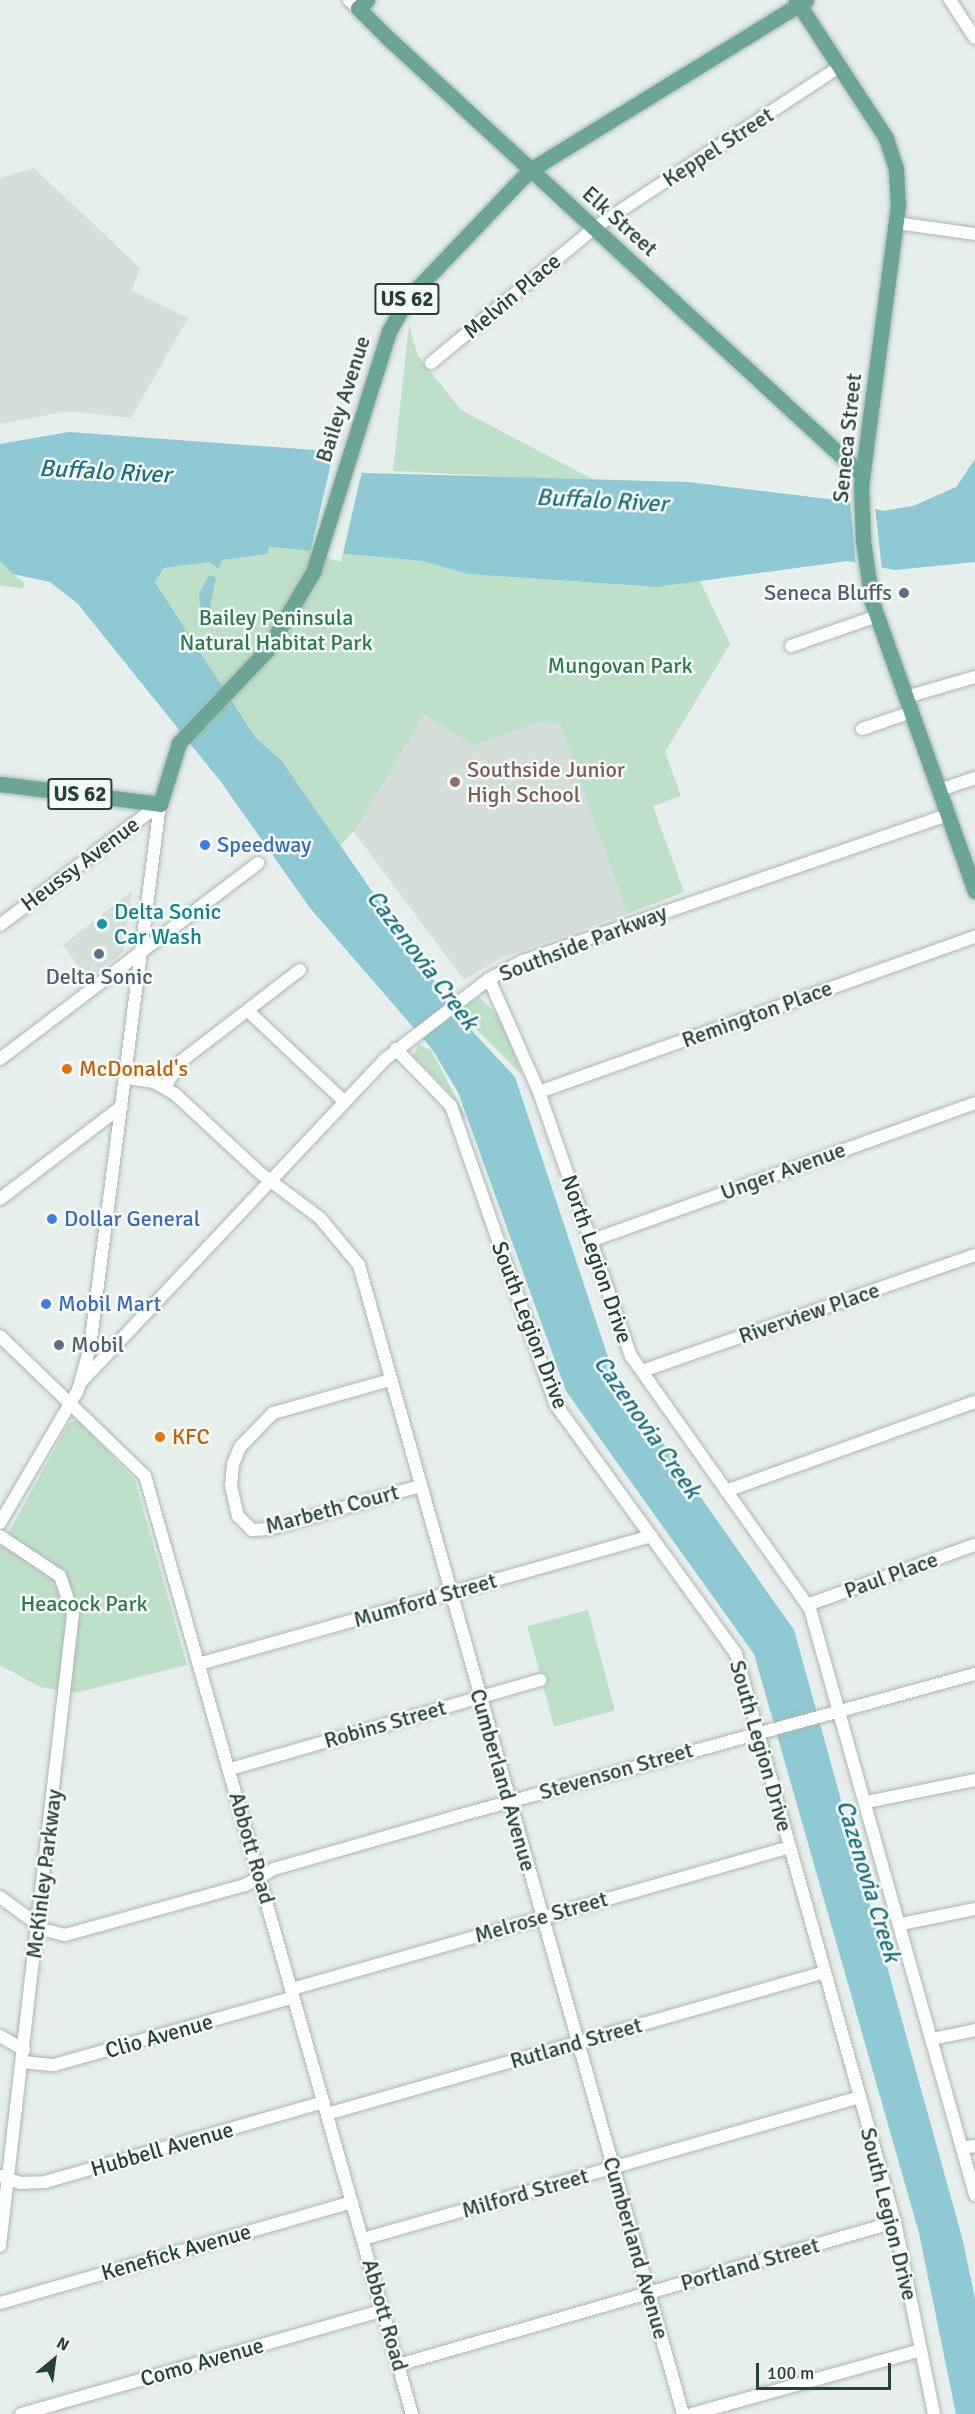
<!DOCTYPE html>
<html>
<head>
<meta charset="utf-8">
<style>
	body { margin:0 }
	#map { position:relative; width:975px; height:2414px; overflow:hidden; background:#e6efeb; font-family:Signika,sans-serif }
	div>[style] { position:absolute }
	.built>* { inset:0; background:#d4dfda }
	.green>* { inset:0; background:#bfe0c8; transform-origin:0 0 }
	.water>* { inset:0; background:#8ec9d4 }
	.pier>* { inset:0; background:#e6efeb; transform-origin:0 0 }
	.roads { filter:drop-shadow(0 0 2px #a8b8b2) drop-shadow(0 0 2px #a8b8b2) }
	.minor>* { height:12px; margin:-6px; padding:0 6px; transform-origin:6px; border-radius:6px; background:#fff }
	.major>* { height:15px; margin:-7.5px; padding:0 7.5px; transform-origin:7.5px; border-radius:7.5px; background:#6aa596 }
	.dots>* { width:16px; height:16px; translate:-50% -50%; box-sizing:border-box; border:3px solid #f7fbf9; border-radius:50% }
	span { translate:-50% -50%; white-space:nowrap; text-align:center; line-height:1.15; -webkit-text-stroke:5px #f7fbf9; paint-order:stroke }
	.shield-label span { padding:2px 4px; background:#f7fbf9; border:2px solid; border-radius:4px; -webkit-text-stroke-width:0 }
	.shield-label { font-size:21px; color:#24423a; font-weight:700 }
	.street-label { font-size:22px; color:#24423a }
	.service-label { font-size:22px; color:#4e5e75 }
	.right { translate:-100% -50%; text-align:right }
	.left { translate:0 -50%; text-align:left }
	.park-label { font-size:22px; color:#2d7a4b }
	.education-label { font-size:22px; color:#785e54 }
	.shop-label { font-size:22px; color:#366cbe }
	.culture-label { font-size:22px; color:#0d838f }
	.food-label { font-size:22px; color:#c56008 }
	.water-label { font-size:24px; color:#1c6f80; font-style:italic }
	.north { position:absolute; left:24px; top:2330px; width:60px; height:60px; -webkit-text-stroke:4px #f7fbf9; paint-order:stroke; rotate:29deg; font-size:16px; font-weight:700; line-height:24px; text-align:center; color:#24423a }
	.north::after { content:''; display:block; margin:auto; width:21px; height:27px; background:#24423a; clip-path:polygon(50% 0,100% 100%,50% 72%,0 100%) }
	.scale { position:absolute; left:756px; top:2363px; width:135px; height:27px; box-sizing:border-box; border:3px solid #24423a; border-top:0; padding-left:8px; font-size:18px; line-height:21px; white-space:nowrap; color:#24423a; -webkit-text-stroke:4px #f7fbf9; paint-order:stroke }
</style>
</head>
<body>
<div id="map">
	<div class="built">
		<i style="clip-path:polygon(34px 168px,140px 268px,132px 291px,188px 318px,131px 418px,69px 411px,0 424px,0 178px)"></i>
		<i style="clip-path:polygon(700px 581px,730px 644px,599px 834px,627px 914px,501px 958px,464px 980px,354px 832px,332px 689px,657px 587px)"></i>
		<i style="clip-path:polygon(132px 891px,123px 952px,88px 979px,63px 945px)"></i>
	</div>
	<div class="green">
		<i style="clip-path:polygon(409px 325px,418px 356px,461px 410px,596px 481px,393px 471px)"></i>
		<i style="clip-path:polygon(268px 547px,422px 561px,468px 574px,657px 587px,700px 581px,730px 644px,665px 752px,681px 796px,653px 806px,684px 892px,627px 914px,560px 723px,542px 721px,473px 745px,424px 714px,354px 831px,339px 847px,281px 760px,255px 737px,155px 582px,164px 568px,268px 554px)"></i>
		<i style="clip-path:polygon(0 561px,24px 583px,23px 589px,0 585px)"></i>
		<i style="clip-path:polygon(479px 997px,500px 1017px,522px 1075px,462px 1015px,462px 1008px)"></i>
		<i style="clip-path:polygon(418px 1044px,431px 1050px,466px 1117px,461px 1119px,452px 1095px,414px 1056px)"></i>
		<i style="clip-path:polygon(78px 1420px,135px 1480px,187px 1665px,75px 1693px,40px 1687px,0 1665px,0 1548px,69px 1423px)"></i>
		<i style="left:588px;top:1610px;width:104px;height:63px;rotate:75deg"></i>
	</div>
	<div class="water">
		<i style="clip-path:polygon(69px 432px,315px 450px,329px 464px,365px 473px,688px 482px,845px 501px,883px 511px,913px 506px,956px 487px,975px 459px,975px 562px,895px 570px,847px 561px,657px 587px,468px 574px,422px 561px,269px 547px,268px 554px,223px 560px,218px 569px,210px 562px,164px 568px,155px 582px,255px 737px,281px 760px,460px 1018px,515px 1077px,613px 1372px,794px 1630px,963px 2241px,975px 2299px,975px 2414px,956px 2414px,919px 2233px,754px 1654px,566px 1391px,458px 1092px,432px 1049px,310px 908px,221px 782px,78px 604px,50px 582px,13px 574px,0 561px,0 444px)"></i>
		<i style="clip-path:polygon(209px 575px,216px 578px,208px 617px,201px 613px,199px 594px)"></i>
	</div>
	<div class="pier">
		<i style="left:331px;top:463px;width:32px;height:94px;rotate:13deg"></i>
		<i style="clip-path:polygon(850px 499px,875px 506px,882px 570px,856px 566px)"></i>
	</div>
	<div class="roads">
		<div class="minor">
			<i style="left:349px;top:0;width:12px;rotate:42deg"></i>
			<i style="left:950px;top:0;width:45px;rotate:56.7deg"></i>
			<i style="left:896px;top:223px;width:80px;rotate:7.9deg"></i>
			<i style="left:431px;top:363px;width:212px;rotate:-39.6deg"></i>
			<i style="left:594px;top:228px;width:295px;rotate:-33.3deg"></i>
			<i style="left:791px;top:646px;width:91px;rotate:-19.2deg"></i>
			<i style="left:906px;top:697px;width:72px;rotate:-16.2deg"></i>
			<i style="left:862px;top:729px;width:53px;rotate:-18.8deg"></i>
			<i style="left:940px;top:790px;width:37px;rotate:-19deg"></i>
			<i style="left:0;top:925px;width:201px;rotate:-37.1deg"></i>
			<i style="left:489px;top:979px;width:124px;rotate:66.1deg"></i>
			<i style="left:539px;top:1092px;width:280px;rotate:70.8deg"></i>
			<i style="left:631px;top:1356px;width:310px;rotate:54.7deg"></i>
			<i style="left:810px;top:1609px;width:609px;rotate:74.27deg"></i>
			<i style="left:248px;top:1011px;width:133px;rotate:43.2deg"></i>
			<i style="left:396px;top:1049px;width:79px;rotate:46deg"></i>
			<i style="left:451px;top:1106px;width:317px;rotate:70.7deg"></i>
			<i style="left:556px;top:1405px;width:307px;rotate:54.1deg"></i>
			<i style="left:736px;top:1654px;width:590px;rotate:74.36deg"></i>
			<i style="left:895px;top:2222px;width:196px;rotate:78.5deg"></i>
			<i style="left:0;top:1059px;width:324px;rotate:-37.2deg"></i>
			<i style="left:126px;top:1078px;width:28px;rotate:8deg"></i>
			<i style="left:154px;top:1082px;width:24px;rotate:30deg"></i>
			<i style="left:175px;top:1094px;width:116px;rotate:42.9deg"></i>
			<i style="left:260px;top:1173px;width:75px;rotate:36.9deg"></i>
			<i style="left:320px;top:1218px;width:61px;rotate:50.3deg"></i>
			<i style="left:359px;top:1265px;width:1194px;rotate:74.25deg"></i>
			<i style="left:165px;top:1087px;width:29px;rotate:-59deg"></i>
			<i style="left:180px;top:1062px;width:151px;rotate:-37.5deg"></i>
			<i style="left:539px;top:1092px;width:463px;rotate:-19.6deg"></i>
			<i style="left:0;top:1199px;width:153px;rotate:-37.3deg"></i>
			<i style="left:590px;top:1241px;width:409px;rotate:-19.7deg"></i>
			<i style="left:0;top:1336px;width:202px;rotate:44deg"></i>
			<i style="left:145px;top:1476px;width:975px;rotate:74.11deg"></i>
			<i style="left:642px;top:1371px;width:353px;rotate:-19.2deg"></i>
			<i style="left:390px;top:1380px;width:122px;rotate:164.2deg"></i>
			<i style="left:273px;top:1413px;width:47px;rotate:134.1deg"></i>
			<i style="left:240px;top:1447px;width:18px;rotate:112deg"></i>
			<i style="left:233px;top:1464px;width:22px;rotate:95deg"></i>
			<i style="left:231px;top:1486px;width:31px;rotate:77deg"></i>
			<i style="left:238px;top:1516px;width:20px;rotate:45deg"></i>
			<i style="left:252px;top:1530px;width:17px;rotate:-3deg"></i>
			<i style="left:269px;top:1529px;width:157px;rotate:-15.9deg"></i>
			<i style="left:81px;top:1382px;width:442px;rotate:-46.7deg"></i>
			<i style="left:384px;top:1060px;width:133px;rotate:-37.6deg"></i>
			<i style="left:489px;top:979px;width:38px;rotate:-28deg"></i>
			<i style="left:523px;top:961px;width:451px;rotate:-19deg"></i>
			<i style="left:726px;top:1491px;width:264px;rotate:-19.7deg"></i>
			<i style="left:0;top:1523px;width:154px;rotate:-59.6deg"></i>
			<i style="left:78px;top:1390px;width:45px;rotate:-74.4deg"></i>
			<i style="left:90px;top:1347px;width:547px;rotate:-82.65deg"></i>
			<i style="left:0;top:1536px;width:72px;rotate:33.7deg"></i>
			<i style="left:60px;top:1576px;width:40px;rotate:71.1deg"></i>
			<i style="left:73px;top:1614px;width:636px;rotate:96.59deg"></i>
			<i style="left:807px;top:1605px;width:178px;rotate:-19.7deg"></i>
			<i style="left:199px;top:1664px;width:470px;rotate:-15.8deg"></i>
			<i style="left:230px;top:1769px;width:323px;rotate:-16deg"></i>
			<i style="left:867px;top:1802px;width:110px;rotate:-11.5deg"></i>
			<i style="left:0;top:1897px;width:56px;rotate:36.3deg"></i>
			<i style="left:45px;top:1930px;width:21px;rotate:14deg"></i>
			<i style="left:65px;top:1935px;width:187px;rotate:-15.5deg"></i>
			<i style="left:245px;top:1885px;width:33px;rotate:-29deg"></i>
			<i style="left:274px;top:1869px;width:187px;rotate:-16.1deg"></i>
			<i style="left:454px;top:1817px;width:540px;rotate:-15.35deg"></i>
			<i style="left:901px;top:1924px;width:76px;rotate:-11.5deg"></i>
			<i style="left:292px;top:1989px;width:518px;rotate:-15.92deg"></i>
			<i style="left:0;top:2036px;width:28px;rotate:30deg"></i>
			<i style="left:932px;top:2039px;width:44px;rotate:-11.8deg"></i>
			<i style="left:23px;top:2062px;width:31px;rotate:6deg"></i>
			<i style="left:54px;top:2065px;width:249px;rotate:-15.8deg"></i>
			<i style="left:327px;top:2114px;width:518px;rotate:-15.92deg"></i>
			<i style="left:962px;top:2148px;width:13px;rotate:-9deg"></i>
			<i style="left:1px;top:2176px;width:20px;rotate:20deg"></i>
			<i style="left:20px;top:2183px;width:25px;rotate:-2deg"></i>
			<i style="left:45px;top:2182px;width:290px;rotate:-16deg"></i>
			<i style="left:363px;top:2239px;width:517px;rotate:-15.95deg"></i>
			<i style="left:0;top:2303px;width:366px;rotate:-16deg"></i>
			<i style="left:398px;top:2365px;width:517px;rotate:-16.05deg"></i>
			<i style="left:21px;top:2414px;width:377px;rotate:-16deg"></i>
			<i style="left:692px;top:2414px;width:238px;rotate:-15.6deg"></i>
		</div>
		<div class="major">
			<i style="left:367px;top:0;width:12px;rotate:138deg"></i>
			<i style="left:358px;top:8px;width:42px;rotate:45deg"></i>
			<i style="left:388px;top:38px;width:645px;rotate:42.67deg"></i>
			<i style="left:796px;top:0;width:165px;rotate:56.9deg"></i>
			<i style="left:886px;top:138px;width:33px;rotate:72deg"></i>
			<i style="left:896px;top:169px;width:36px;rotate:87deg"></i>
			<i style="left:898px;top:205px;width:283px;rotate:97.5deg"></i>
			<i style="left:861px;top:486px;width:55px;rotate:87.9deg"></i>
			<i style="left:863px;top:541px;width:62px;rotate:81.6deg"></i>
			<i style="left:872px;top:602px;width:307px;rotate:70.4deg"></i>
			<i style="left:0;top:784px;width:161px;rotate:7.1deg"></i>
			<i style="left:160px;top:804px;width:64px;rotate:-72.7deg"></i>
			<i style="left:179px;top:743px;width:128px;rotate:-46.6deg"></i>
			<i style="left:267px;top:650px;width:91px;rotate:-59.5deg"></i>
			<i style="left:313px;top:572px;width:253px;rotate:-72.5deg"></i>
			<i style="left:389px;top:331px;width:38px;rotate:-60deg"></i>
			<i style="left:408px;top:298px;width:177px;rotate:-46.4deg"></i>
			<i style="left:530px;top:170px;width:324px;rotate:-31.6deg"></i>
		</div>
	</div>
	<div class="dots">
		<i style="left:904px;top:593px;background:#5c6f8a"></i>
		<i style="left:455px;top:782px;background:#8d6e63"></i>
		<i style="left:205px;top:845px;background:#3f7fe0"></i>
		<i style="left:102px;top:924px;background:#0f9aa8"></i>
		<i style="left:99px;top:954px;background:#5c6f8a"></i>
		<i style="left:67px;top:1069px;background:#e8710a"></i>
		<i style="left:52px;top:1219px;background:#3f7fe0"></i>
		<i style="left:46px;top:1304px;background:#3f7fe0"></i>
		<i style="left:59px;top:1345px;background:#5c6f8a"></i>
		<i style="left:160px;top:1437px;background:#e8710a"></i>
	</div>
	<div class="shield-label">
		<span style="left:407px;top:299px">US 62</span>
		<span style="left:80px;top:794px">US 62</span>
	</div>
	<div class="street-label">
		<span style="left:718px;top:147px;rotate:-33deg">Keppel Street</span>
		<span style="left:620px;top:221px;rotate:42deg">Elk Street</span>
		<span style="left:512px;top:296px;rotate:-40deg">Melvin Place</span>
		<span style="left:343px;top:399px;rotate:-72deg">Bailey Avenue</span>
		<span style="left:847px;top:438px;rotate:-84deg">Seneca Street</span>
		<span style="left:80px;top:864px;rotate:-37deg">Heussy Avenue</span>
		<span style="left:583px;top:943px;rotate:-21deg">Southside Parkway</span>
		<span style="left:757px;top:1014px;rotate:-20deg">Remington Place</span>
		<span style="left:783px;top:1171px;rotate:-20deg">Unger Avenue</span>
		<span style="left:597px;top:1259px;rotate:71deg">North Legion Drive</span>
		<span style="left:809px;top:1313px;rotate:-19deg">Riverview Place</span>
		<span style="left:530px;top:1325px;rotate:69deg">South Legion Drive</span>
		<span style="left:332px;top:1509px;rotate:-15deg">Marbeth Court</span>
		<span style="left:891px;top:1575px;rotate:-20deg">Paul Place</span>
		<span style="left:425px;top:1600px;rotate:-16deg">Mumford Street</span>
		<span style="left:385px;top:1724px;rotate:-16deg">Robins Street</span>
		<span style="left:761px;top:1746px;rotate:74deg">South Legion Drive</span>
		<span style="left:616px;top:1771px;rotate:-16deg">Stevenson Street</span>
		<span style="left:503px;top:1780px;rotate:74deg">Cumberland Avenue</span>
		<span style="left:252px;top:1848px;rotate:74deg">Abbott Road</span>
		<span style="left:44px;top:1874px;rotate:-83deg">McKinley Parkway</span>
		<span style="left:541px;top:1917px;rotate:-16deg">Melrose Street</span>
		<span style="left:159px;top:2036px;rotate:-16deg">Clio Avenue</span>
		<span style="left:576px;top:2043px;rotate:-16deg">Rutland Street</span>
		<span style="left:162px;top:2149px;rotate:-16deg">Hubbell Avenue</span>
		<span style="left:525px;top:2193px;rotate:-16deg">Milford Street</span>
		<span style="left:889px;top:2214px;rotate:76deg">South Legion Drive</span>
		<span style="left:636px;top:2248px;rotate:74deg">Cumberland Avenue</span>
		<span style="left:176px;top:2252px;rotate:-16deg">Kenefick Avenue</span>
		<span style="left:750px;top:2264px;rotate:-16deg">Portland Street</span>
		<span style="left:385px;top:2315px;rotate:74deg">Abbott Road</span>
		<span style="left:202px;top:2362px;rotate:-16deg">Como Avenue</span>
	</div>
	<div class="service-label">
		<span class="right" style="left:892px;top:593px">Seneca Bluffs</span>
		<span style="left:99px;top:977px">Delta Sonic</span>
		<span class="left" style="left:71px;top:1345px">Mobil</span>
	</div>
	<div class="park-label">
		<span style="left:276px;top:630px">Bailey Peninsula<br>Natural Habitat Park</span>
		<span style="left:620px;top:666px">Mungovan Park</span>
		<span style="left:84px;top:1604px">Heacock Park</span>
	</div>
	<div class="education-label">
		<span class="left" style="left:467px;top:782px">Southside Junior<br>High School</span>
	</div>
	<div class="shop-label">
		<span class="left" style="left:217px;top:845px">Speedway</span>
		<span class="left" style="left:64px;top:1219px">Dollar General</span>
		<span class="left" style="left:58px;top:1304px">Mobil Mart</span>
	</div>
	<div class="culture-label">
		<span class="left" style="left:114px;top:924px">Delta Sonic<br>Car Wash</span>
	</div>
	<div class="food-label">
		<span class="left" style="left:79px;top:1069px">McDonald's</span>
		<span class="left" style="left:172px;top:1437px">KFC</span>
	</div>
	<div class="water-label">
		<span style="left:105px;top:472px;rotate:3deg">Buffalo River</span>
		<span style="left:602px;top:501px;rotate:3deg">Buffalo River</span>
		<span style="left:422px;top:960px;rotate:53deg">Cazenovia Creek</span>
		<span style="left:647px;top:1427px;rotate:55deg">Cazenovia Creek</span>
		<span style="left:868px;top:1881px;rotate:73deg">Cazenovia Creek</span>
	</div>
	<div class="north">N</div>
	<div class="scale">100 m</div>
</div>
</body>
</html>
